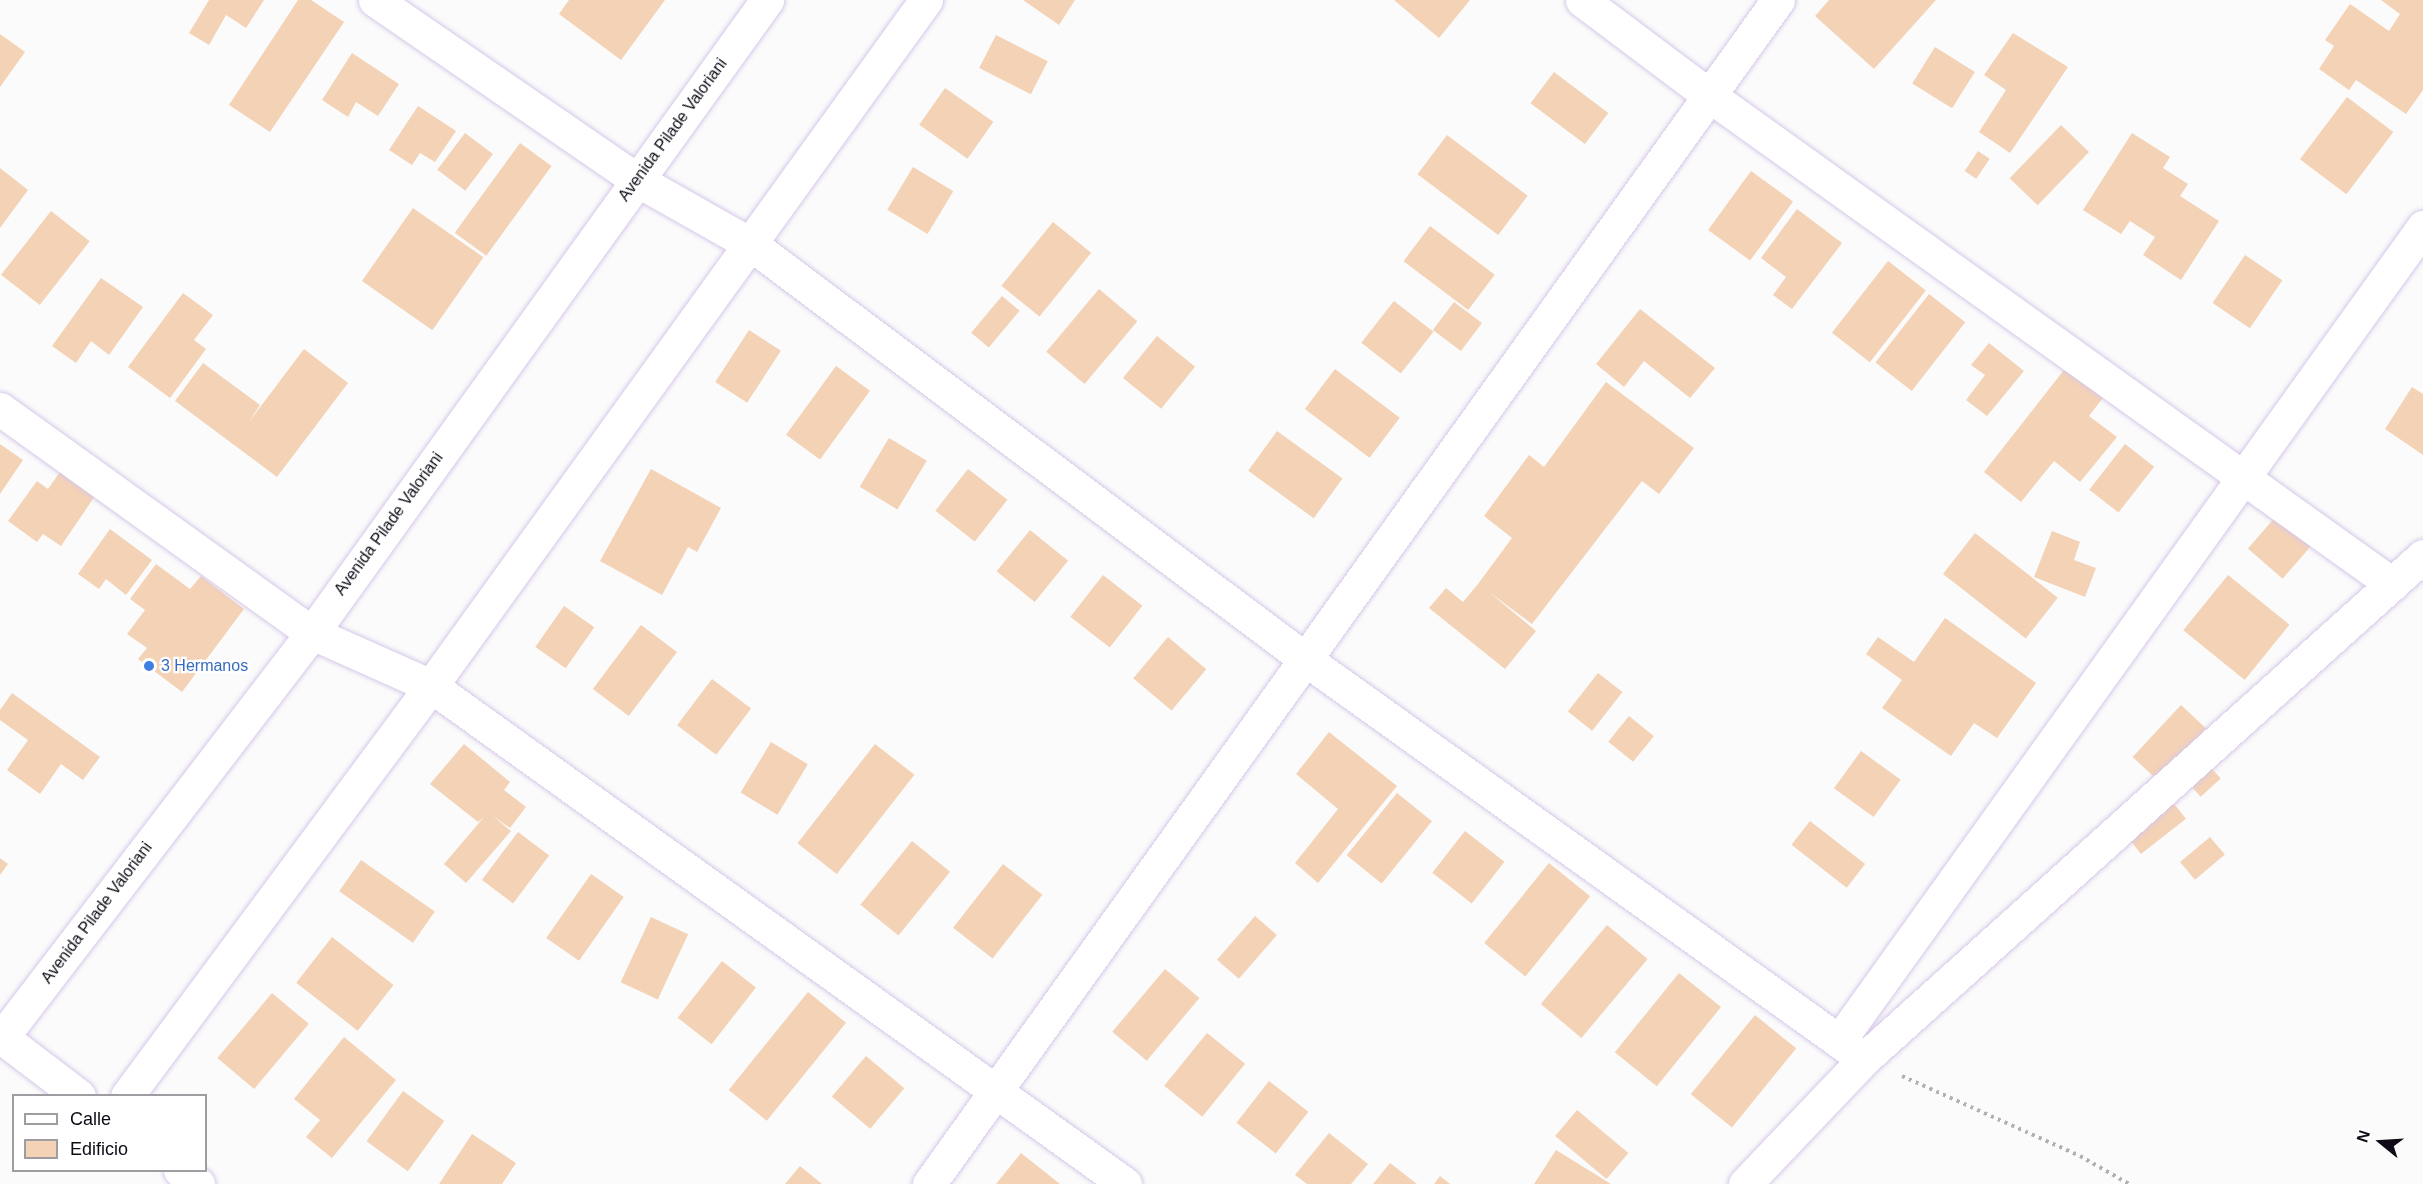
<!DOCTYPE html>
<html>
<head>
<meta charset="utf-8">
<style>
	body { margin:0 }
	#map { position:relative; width:2423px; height:1184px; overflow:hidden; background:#fbfbfb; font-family:Arial,sans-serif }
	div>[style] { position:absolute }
	.building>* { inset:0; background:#f4d2b6; transform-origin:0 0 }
	.path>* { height:4px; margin-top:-2px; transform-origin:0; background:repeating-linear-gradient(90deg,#b2b0b3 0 3px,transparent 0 7.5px) }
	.roads { filter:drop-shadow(0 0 2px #d6c8e9) drop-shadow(0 0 2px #d6c8e9) }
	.minor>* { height:33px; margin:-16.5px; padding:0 16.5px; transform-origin:16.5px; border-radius:16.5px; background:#fff }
	.dots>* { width:16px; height:16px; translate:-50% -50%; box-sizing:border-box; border:3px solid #fff; border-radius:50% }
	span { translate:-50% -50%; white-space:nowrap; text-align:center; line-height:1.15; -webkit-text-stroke:4.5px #fff; paint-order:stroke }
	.street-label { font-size:16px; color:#0f0a15 }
	.shop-label { font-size:16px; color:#366cbe }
	.left { translate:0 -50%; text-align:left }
	.legend { position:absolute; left:12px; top:1094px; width:195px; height:78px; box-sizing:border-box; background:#fff; border:2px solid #9f9da1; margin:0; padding:8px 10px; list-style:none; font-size:18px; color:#0f0a15 }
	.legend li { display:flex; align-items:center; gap:12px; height:30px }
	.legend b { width:30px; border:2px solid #9f9da1 }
	.north { position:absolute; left:2351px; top:1112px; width:60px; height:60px; -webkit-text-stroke:4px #fff; paint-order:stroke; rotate:288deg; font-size:16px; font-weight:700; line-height:24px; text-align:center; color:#0f0a15 }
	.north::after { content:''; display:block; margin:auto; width:21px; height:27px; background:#0f0a15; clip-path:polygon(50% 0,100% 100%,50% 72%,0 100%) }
</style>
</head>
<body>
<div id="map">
	<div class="building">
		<i style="clip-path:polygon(209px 0,264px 0,246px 28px,226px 15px,209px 45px,189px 33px)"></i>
		<i style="clip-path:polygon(298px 0,311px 0,344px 22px,270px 132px,229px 105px)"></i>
		<i style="clip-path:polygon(569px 0,665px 0,621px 60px,559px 14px)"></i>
		<i style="clip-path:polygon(1023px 0,1075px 0,1059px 25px)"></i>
		<i style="clip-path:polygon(1394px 0,1470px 0,1439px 38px)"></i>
		<i style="clip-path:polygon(1829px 0,1936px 0,1874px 69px,1815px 16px)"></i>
		<i style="clip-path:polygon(2381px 0,2423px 0,2423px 90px,2406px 114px,2356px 80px,2349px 90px,2319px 69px,2334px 46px,2325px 40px,2350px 4px,2389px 31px,2400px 14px)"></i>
		<i style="clip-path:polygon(2013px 33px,2068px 67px,2010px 153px,1979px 132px,2006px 90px,1984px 75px)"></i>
		<i style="clip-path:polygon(0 34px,25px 52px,0 87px)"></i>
		<i style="left:996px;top:35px;width:58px;height:37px;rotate:27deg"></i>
		<i style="left:1935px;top:47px;width:47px;height:43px;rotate:32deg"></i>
		<i style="clip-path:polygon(352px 53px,399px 84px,378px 116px,356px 102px,348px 117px,322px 100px)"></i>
		<i style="left:1554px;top:72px;width:68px;height:39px;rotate:37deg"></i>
		<i style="left:945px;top:88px;width:59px;height:45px;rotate:35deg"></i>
		<i style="left:2347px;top:97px;width:58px;height:78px;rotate:37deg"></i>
		<i style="clip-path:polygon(418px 106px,456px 131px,435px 162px,420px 153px,412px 165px,389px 150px)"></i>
		<i style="left:2061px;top:125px;width:39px;height:74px;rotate:44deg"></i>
		<i style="left:465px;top:133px;width:35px;height:46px;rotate:37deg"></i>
		<i style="clip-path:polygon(2132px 133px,2170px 157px,2163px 168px,2188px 184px,2180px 196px,2219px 221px,2181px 280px,2143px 255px,2155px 237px,2130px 221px,2121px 234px,2083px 210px)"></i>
		<i style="left:1447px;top:135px;width:101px;height:49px;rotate:37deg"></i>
		<i style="left:520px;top:143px;width:39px;height:111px;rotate:36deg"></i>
		<i style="left:1978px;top:151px;width:14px;height:24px;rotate:34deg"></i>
		<i style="left:913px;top:167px;width:47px;height:50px;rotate:31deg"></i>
		<i style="clip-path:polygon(0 168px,28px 190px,0 228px)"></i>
		<i style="left:1751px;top:171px;width:52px;height:73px;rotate:36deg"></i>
		<i style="left:413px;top:208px;width:86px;height:89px;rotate:35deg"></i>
		<i style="clip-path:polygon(1797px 209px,1842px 243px,1792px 309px,1773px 295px,1786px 277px,1761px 258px)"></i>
		<i style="left:51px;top:211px;width:49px;height:81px;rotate:38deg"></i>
		<i style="left:1053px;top:222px;width:49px;height:82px;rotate:39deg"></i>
		<i style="left:1430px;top:226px;width:81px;height:44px;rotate:37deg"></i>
		<i style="left:2245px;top:255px;width:45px;height:58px;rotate:34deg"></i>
		<i style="left:1888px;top:261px;width:48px;height:91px;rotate:38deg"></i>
		<i style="clip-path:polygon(101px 278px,143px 307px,109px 355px,91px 341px,76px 363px,52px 346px)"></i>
		<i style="left:1099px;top:289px;width:50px;height:82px;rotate:40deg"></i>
		<i style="clip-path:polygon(183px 293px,213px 315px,194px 340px,206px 349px,170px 398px,128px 367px)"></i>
		<i style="left:1929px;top:294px;width:46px;height:87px;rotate:38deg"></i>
		<i style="left:1002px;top:296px;width:23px;height:48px;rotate:40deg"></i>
		<i style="left:1394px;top:301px;width:50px;height:53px;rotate:38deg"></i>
		<i style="left:1454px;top:302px;width:35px;height:35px;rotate:37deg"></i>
		<i style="clip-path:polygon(1640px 309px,1715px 368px,1690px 398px,1644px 361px,1624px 387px,1596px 364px)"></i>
		<i style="left:749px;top:330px;width:38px;height:62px;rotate:33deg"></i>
		<i style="left:1157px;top:336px;width:49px;height:54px;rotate:39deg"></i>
		<i style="clip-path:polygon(1989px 343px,2024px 371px,1987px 416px,1966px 400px,1985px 375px,1971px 365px)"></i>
		<i style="clip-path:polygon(304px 349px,348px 383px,277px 477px,175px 401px,203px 363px,260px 405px,249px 422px)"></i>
		<i style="clip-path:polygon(2075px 356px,2112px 386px,2089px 416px,2117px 437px,2080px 482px,2054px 461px,2021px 502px,1984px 472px)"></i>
		<i style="left:836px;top:366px;width:42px;height:85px;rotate:36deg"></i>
		<i style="left:1335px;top:369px;width:81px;height:50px;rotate:37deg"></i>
		<i style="clip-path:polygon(1606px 382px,1694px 448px,1659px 494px,1642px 481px,1532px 624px,1489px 592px,1536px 631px,1505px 669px,1429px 608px,1446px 588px,1463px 602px,1478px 584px,1512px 538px,1484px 516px,1529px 455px,1544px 467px)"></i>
		<i style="clip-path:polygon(2412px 387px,2423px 394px,2423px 455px,2385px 429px)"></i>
		<i style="left:1277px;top:431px;width:81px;height:49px;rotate:36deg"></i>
		<i style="left:889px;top:438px;width:44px;height:57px;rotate:31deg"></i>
		<i style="clip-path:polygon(0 444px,23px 460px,0 494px)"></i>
		<i style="left:2125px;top:444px;width:37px;height:58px;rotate:38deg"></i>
		<i style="clip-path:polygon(651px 469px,721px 508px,697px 552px,688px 547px,662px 595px,600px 561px)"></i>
		<i style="left:968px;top:469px;width:50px;height:53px;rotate:38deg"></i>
		<i style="clip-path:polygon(60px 472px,95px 496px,61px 546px,43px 534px,37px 542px,8px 521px,37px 481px,48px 489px)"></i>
		<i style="left:2284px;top:507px;width:46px;height:55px;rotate:41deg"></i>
		<i style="clip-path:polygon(110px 529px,152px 560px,126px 595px,106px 579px,99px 589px,78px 574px)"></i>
		<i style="left:1030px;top:530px;width:49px;height:53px;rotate:39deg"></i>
		<i style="clip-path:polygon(2052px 531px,2080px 542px,2074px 560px,2096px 568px,2085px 597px,2034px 577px)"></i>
		<i style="left:1975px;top:533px;width:105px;height:52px;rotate:38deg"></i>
		<i style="clip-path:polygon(156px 564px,190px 589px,201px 576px,244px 609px,182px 692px,138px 659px,147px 648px,127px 634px,145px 610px,130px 599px)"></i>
		<i style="left:1103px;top:575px;width:50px;height:53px;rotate:38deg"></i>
		<i style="left:2228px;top:575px;width:79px;height:71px;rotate:39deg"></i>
		<i style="left:564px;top:606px;width:37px;height:50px;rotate:35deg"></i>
		<i style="clip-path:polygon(1945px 618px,2036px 683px,1997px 738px,1974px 723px,1951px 756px,1882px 708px,1902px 680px,1866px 654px,1878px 637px,1914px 662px)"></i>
		<i style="left:641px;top:625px;width:45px;height:80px;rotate:37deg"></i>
		<i style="left:1168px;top:637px;width:50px;height:54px;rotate:40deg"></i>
		<i style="left:1598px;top:673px;width:31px;height:49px;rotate:38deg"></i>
		<i style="left:712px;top:679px;width:49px;height:58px;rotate:37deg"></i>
		<i style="clip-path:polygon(12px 693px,100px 757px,83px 780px,61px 764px,40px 794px,7px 770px,28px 740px,0 720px,0 710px)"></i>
		<i style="left:2181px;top:705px;width:34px;height:71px;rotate:43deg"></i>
		<i style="left:1629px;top:716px;width:32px;height:33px;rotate:39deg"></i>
		<i style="clip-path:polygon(1329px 732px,1397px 786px,1318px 883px,1295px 863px,1338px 809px,1296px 774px)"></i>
		<i style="left:771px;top:742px;width:43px;height:59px;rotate:31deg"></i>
		<i style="clip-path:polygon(464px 744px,510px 782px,504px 790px,526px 807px,510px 828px,493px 816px,511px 831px,466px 883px,444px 864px,484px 817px,478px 822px,430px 784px)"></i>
		<i style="left:875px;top:744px;width:50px;height:126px;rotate:38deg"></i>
		<i style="left:1861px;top:751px;width:49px;height:46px;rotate:36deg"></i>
		<i style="left:2204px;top:760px;width:25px;height:27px;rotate:48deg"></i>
		<i style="left:1397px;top:793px;width:45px;height:80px;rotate:39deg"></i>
		<i style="left:2168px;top:796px;width:29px;height:57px;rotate:52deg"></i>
		<i style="left:1810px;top:821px;width:70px;height:30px;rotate:38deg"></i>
		<i style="left:1465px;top:831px;width:50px;height:53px;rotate:38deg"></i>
		<i style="left:518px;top:832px;width:39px;height:60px;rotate:37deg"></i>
		<i style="left:2210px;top:837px;width:23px;height:39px;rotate:50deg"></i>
		<i style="left:912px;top:841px;width:49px;height:82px;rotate:39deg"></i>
		<i style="clip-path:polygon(0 858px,8px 864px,0 875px)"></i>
		<i style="left:361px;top:860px;width:90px;height:38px;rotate:35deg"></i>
		<i style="left:1549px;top:863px;width:53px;height:103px;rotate:39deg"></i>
		<i style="left:1003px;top:864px;width:50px;height:81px;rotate:38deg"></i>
		<i style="left:591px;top:874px;width:40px;height:78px;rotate:35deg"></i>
		<i style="left:1255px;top:916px;width:29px;height:58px;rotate:41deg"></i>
		<i style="left:651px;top:917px;width:41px;height:72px;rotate:25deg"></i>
		<i style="left:1607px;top:925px;width:53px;height:103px;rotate:40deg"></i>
		<i style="left:332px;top:937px;width:78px;height:58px;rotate:38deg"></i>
		<i style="left:722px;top:961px;width:43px;height:72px;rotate:38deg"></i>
		<i style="left:1165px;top:969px;width:45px;height:82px;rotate:40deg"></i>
		<i style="left:1679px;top:973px;width:54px;height:102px;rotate:39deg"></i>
		<i style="left:808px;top:992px;width:49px;height:126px;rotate:39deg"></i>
		<i style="left:272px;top:993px;width:48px;height:85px;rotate:40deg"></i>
		<i style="left:1755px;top:1015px;width:53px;height:102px;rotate:39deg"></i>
		<i style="left:1207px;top:1033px;width:49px;height:68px;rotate:39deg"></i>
		<i style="clip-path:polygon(344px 1037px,396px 1080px,332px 1158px,306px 1137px,320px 1120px,294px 1099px)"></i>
		<i style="left:866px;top:1056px;width:50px;height:53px;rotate:40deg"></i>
		<i style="left:1269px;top:1081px;width:50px;height:53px;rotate:38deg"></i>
		<i style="left:403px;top:1091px;width:51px;height:62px;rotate:36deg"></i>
		<i style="left:1577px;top:1110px;width:67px;height:34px;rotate:40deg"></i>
		<i style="clip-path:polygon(1329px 1133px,1368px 1164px,1351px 1184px,1307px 1184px,1295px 1175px)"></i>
		<i style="clip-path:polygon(472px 1134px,516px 1163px,502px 1184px,439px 1184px)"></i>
		<i style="clip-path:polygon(1556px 1150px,1611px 1184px,1534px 1184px)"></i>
		<i style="clip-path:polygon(1021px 1153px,1060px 1184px,996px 1184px)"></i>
		<i style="clip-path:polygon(1390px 1163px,1417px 1184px,1373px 1184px)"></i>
		<i style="clip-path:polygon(800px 1166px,822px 1184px,785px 1184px)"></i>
		<i style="clip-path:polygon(1440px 1176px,1450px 1184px,1434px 1184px)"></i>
	</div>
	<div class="path">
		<i style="left:1902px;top:1076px;width:195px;rotate:24.2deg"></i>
		<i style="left:2080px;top:1156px;width:56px;rotate:29.7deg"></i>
	</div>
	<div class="roads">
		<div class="minor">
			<i style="left:375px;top:0;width:318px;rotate:34.5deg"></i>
			<i style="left:637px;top:180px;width:132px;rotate:29.5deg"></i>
			<i style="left:752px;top:245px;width:691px;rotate:36.82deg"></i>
			<i style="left:1305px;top:659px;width:687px;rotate:35.59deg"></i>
			<i style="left:1582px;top:0;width:160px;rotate:36.9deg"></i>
			<i style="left:1710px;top:96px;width:839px;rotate:35.59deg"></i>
			<i style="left:0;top:409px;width:384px;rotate:35.7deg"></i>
			<i style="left:312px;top:633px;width:130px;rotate:24deg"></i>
			<i style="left:431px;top:686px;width:854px;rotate:35.66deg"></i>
			<i style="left:0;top:1036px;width:99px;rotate:37.2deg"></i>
			<i style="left:0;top:1040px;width:513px;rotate:-52.53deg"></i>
			<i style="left:312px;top:633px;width:780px;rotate:-54.29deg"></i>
			<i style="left:1839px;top:1041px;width:1002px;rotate:-54.34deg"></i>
			<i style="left:127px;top:1096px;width:510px;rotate:-53.44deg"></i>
			<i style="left:431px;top:686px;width:846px;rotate:-54.19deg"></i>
			<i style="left:180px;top:1170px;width:23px;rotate:38deg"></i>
			<i style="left:929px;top:1184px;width:1457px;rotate:-54.36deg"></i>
			<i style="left:1745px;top:1184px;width:173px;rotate:-46.4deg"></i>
			<i style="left:1864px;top:1059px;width:752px;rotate:-41.98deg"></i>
		</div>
	</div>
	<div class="dots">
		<i style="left:149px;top:666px;background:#3f7fe0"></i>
	</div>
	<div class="street-label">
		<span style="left:673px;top:130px;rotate:-54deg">Avenida Pilade Valoriani</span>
		<span style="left:389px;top:524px;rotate:-54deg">Avenida Pilade Valoriani</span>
		<span style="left:97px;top:913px;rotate:-53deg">Avenida Pilade Valoriani</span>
	</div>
	<div class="shop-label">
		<span class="left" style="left:161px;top:666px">3 Hermanos</span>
	</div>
	<ul class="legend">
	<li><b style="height:8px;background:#fff"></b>Calle</li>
	<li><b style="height:16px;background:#f4d2b6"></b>Edificio</li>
	</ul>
	<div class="north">N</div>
</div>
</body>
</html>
